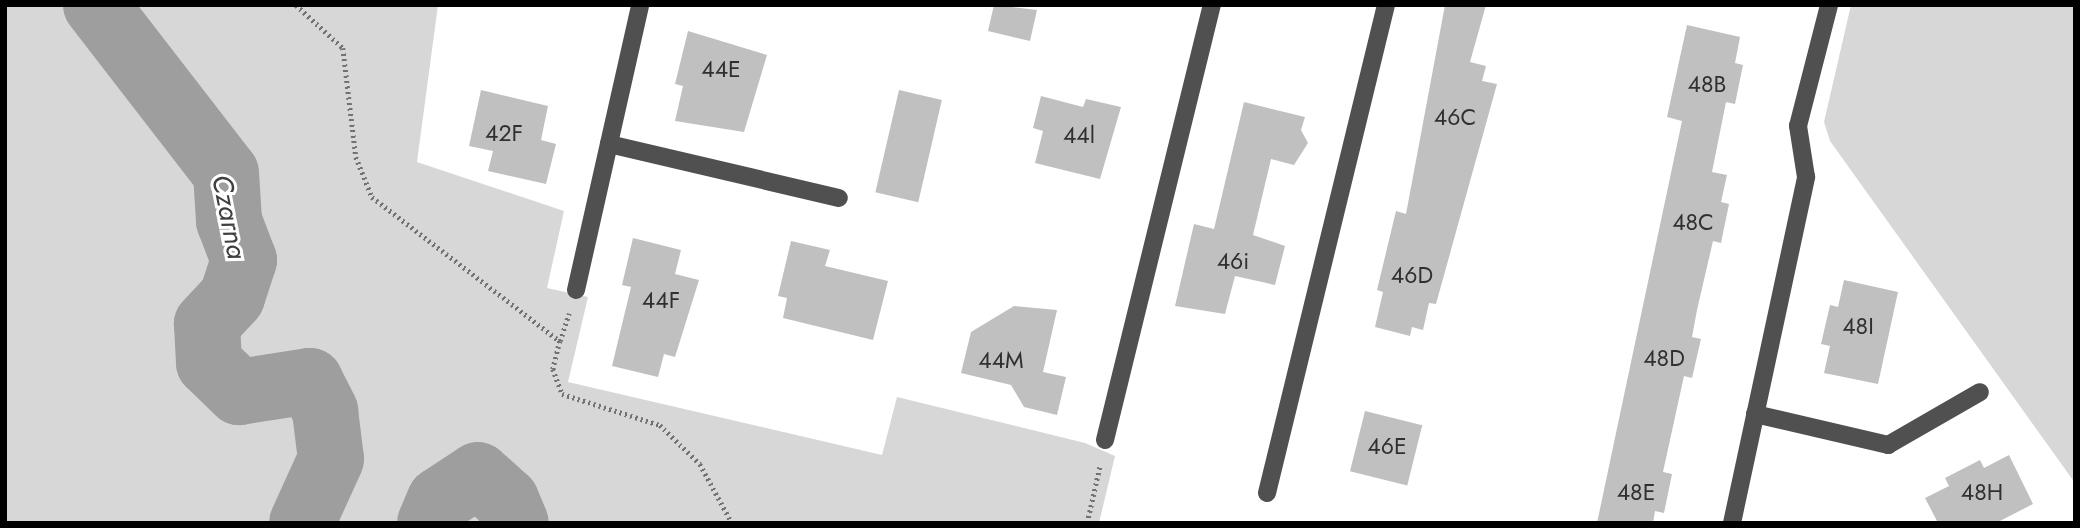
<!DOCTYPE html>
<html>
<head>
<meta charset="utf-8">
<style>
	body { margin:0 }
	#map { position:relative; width:2080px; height:528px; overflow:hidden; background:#fff; font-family:Jost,sans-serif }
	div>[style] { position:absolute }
	.green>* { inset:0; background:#d7d7d7 }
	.water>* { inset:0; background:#9e9e9e }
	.river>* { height:66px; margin:-33px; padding:0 33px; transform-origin:33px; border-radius:33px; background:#9e9e9e }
	.building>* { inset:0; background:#c0c0c0; transform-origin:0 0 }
	.path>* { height:4.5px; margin-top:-2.25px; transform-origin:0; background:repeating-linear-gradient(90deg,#727272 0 2px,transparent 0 5.5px) }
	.minor>* { height:18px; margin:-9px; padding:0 9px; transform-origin:9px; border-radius:9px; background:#505050 }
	span { translate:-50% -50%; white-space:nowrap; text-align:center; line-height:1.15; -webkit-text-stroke:6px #fff; paint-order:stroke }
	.number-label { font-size:23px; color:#303030 }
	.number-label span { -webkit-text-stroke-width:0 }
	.water-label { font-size:28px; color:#3f3f3f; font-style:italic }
	.frame { position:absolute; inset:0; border:7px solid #000; pointer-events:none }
</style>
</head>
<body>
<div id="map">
	<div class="green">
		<i style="clip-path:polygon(5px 5px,438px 5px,417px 162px,564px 211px,547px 288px,588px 297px,568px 382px,882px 455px,897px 397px,1085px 443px,1115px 456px,1099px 523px,5px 523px)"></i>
		<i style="clip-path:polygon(1851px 5px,2075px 5px,2075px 483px,1830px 141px,1824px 122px)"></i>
	</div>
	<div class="water">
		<i style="clip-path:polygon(80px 5px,119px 5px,170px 78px,202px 111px,234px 176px,215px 182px,195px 144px)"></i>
	</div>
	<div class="river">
		<i style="left:96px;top:5px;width:212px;rotate:52.3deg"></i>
		<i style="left:226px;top:173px;width:48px;rotate:86.4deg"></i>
		<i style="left:229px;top:221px;width:42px;rotate:69deg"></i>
		<i style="left:244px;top:260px;width:39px;rotate:108deg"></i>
		<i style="left:232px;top:297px;width:37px;rotate:133deg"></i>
		<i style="left:207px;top:324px;width:39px;rotate:87deg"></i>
		<i style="left:209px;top:363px;width:42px;rotate:44deg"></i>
		<i style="left:239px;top:392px;width:72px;rotate:-8.8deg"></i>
		<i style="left:310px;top:381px;width:34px;rotate:63deg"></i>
		<i style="left:325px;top:411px;width:48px;rotate:82.9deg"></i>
		<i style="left:331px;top:459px;width:70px;rotate:114.4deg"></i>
		<i style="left:430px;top:523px;width:25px;rotate:-67deg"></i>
		<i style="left:440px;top:500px;width:45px;rotate:-33.3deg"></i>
		<i style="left:478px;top:475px;width:38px;rotate:42deg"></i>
		<i style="left:506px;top:500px;width:25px;rotate:67deg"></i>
	</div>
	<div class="building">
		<i style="clip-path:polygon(994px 5px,1037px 10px,1030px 41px,988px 31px)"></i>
		<i style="clip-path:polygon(1445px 5px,1486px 5px,1470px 62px,1486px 66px,1482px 81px,1497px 84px,1436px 304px,1429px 303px,1423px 330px,1412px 327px,1410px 336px,1375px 327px,1383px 292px,1377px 290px,1396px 211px,1406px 214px)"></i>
		<i style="clip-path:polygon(1687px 25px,1740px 37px,1735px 63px,1743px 65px,1735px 104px,1726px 102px,1712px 172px,1727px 175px,1721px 202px,1729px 204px,1721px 243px,1713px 241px,1697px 310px,1692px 337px,1701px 339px,1692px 378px,1684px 376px,1663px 472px,1672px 474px,1664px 513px,1655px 511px,1653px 523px,1597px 523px,1682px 121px,1667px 117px)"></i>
		<i style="clip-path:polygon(688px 31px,767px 55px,744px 132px,675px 121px,683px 86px,675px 84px)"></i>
		<i style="clip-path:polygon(481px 90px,548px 106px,541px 140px,556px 144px,546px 184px,488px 171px,493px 151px,469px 146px)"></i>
		<i style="left:899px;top:90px;width:44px;height:105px;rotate:13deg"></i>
		<i style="clip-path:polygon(1041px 96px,1083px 107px,1086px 99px,1121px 107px,1100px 179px,1035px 163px,1043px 131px,1033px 128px)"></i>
		<i style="clip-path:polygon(1244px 102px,1305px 117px,1301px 130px,1308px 143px,1294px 165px,1271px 159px,1253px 235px,1285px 246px,1275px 285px,1235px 276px,1225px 314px,1175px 306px,1194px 224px,1214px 229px)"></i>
		<i style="clip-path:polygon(633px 238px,681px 250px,675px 274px,699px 280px,675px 357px,664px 354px,658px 377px,612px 366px,631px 287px,622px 285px)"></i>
		<i style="clip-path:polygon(791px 241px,830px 250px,825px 266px,888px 281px,873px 340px,783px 318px,787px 298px,778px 296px)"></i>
		<i style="clip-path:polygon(1844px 280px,1898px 292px,1878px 384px,1824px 373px,1830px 346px,1821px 344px,1830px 305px,1838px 307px)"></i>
		<i style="clip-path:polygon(1014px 306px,1057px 310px,1043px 372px,1066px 377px,1057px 415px,1024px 407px,1011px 385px,961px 373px,971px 332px)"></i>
		<i style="left:1365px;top:411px;width:59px;height:62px;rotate:14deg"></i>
		<i style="clip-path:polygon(2009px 455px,2033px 504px,1996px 523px,1938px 523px,1925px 498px,1949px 486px,1945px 478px,1980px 460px,1984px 468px)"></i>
	</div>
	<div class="path">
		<i style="left:296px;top:5px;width:64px;rotate:42.5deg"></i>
		<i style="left:343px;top:48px;width:110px;rotate:83.2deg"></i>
		<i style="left:356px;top:157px;width:43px;rotate:68.2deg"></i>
		<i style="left:372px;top:197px;width:237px;rotate:37.5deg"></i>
		<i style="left:560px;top:341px;width:29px;rotate:-72deg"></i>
		<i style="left:560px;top:341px;width:29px;rotate:104deg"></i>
		<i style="left:553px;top:369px;width:27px;rotate:70deg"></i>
		<i style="left:562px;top:394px;width:103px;rotate:17.6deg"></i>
		<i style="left:660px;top:425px;width:56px;rotate:44.3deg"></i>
		<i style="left:700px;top:464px;width:67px;rotate:61.5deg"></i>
		<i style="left:1087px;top:523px;width:59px;rotate:-77.4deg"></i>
	</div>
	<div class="minor">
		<i style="left:609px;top:144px;width:236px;rotate:13.2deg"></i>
		<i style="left:576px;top:290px;width:292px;rotate:-77.3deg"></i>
		<i style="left:1755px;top:414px;width:137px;rotate:13.1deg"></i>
		<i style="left:1888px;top:445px;width:106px;rotate:-29.9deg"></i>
		<i style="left:1105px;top:440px;width:448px;rotate:-76.2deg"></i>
		<i style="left:1267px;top:493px;width:502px;rotate:-76.3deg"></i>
		<i style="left:1732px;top:523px;width:354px;rotate:-77.9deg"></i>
		<i style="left:1806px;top:177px;width:52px;rotate:-98.9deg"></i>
		<i style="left:1798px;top:126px;width:125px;rotate:-75.6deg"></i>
	</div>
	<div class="number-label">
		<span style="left:721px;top:69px">44E</span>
		<span style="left:1707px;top:84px">48B</span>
		<span style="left:1455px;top:117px">46C</span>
		<span style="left:504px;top:133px">42F</span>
		<span style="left:1079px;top:135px">44l</span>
		<span style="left:1693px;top:222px">48C</span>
		<span style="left:1233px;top:261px">46i</span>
		<span style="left:1412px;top:275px">46D</span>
		<span style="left:661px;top:300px">44F</span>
		<span style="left:1858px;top:326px">48I</span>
		<span style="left:1664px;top:358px">48D</span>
		<span style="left:1001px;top:360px">44M</span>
		<span style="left:1387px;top:446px">46E</span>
		<span style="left:1636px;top:492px">48E</span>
		<span style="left:1982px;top:492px">48H</span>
	</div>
	<div class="water-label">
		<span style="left:229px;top:217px;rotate:79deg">Czarna</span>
	</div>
	<div class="frame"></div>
</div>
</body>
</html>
